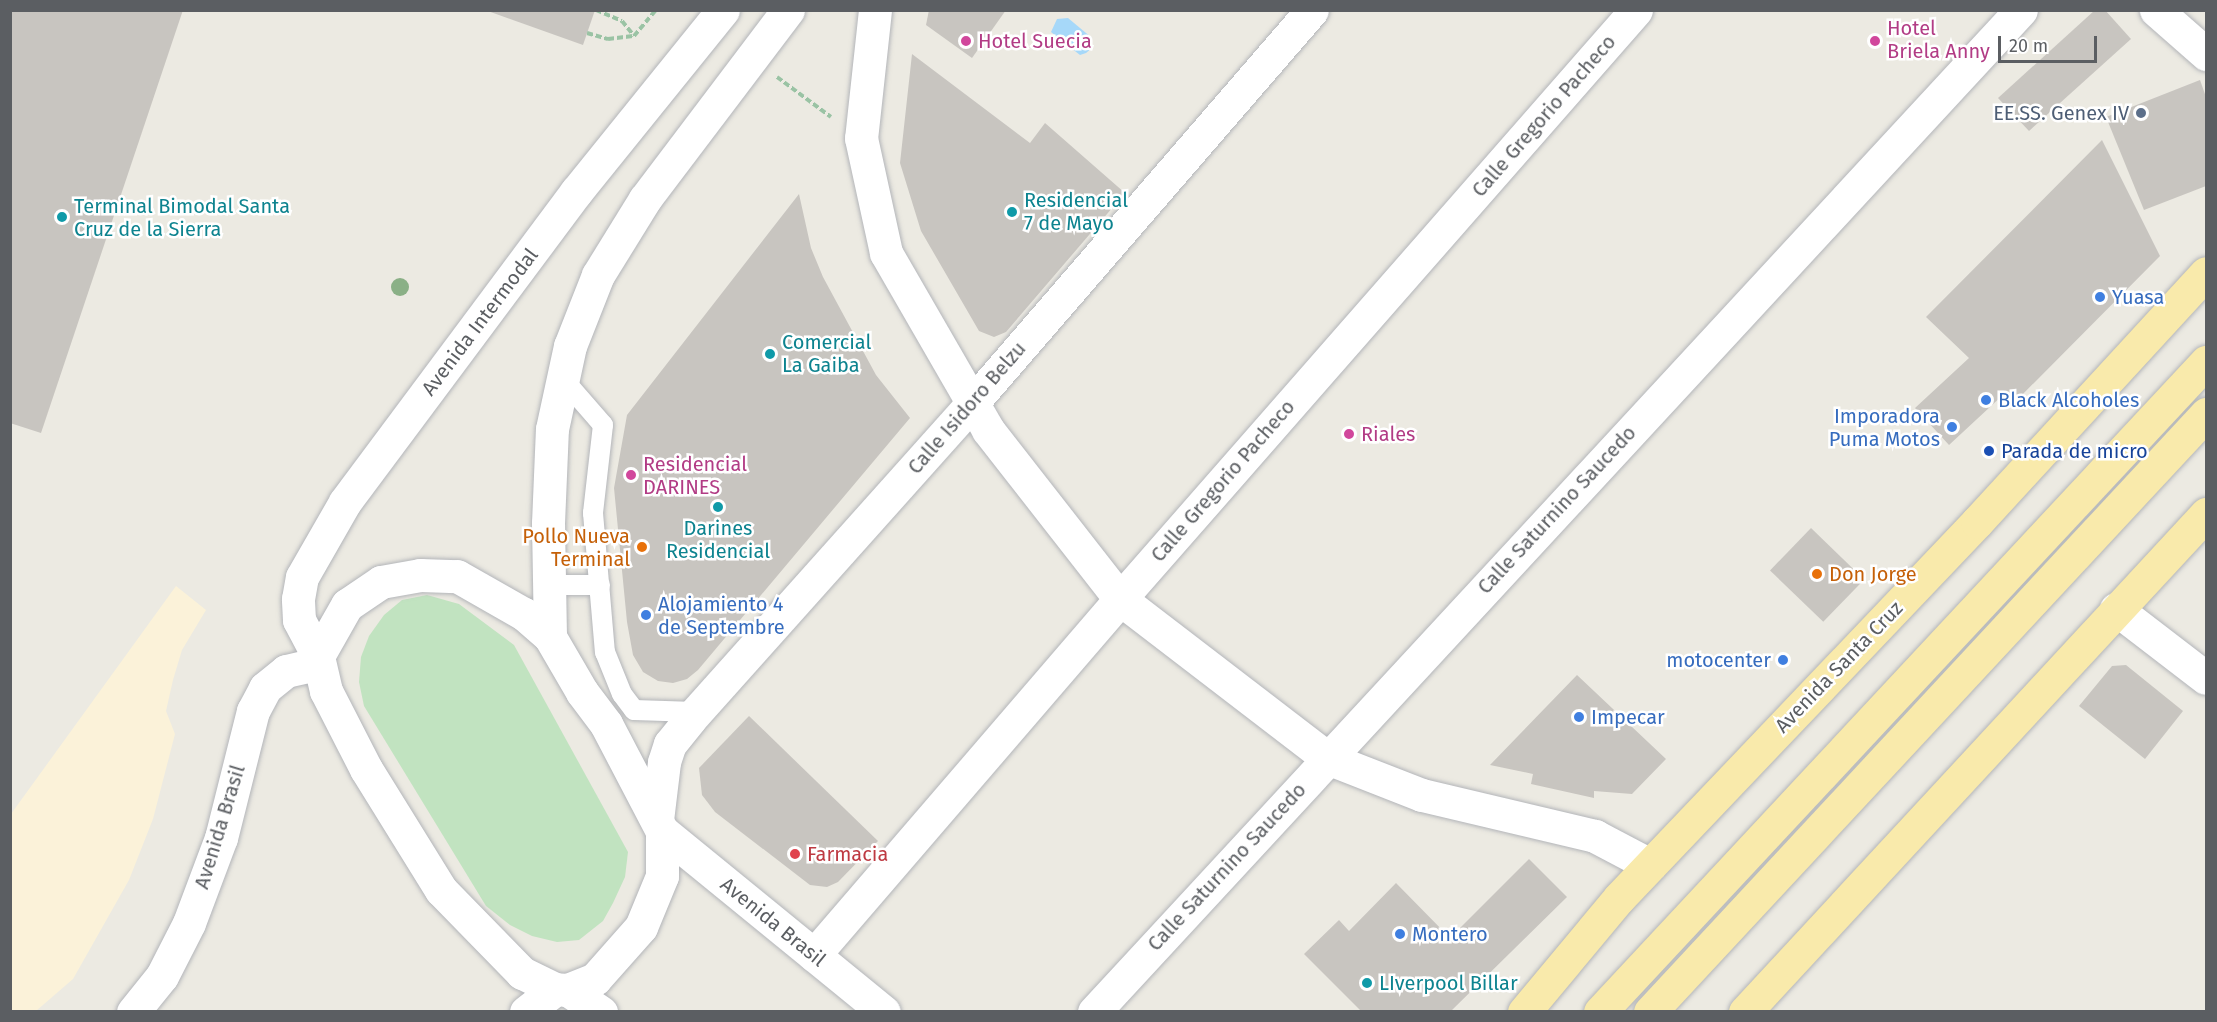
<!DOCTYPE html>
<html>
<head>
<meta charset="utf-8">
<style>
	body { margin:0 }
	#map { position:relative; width:2217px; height:1022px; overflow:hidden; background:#eceae2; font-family:"Fira Sans",sans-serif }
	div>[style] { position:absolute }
	.commercial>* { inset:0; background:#fbf2d9 }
	.green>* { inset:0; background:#c1e3c0 }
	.water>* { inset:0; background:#a6d8f9 }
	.building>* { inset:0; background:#c8c5c0; transform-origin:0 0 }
	.path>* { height:4px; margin-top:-2px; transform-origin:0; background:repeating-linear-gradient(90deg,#9ac3a4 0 6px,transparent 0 9px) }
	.roads { filter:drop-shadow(0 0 2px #b3b5b9) drop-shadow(0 0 2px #b3b5b9) }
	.service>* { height:20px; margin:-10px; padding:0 10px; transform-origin:10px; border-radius:10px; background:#fff }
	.minor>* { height:33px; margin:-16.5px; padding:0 16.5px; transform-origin:16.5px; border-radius:16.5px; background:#fff }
	.tertiary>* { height:33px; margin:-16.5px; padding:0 16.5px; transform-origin:16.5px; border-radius:16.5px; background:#fff }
	.secondary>* { height:33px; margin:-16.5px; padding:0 16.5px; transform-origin:16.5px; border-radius:16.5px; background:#fff }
	.primary>* { height:33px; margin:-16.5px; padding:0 16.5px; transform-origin:16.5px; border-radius:16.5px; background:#f9eaab }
	.trees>* { width:18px; height:18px; margin:-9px; border-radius:50%; background:#8ab086 }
	.dots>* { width:16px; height:16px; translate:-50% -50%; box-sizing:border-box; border:3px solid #fff; border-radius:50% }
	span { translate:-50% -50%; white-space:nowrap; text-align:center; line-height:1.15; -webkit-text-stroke:5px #fff; paint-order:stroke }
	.hotel-label { font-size:20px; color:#b23c85 }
	.left { translate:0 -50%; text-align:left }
	.service-label { font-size:20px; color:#4e5e75 }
	.right { translate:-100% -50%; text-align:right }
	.street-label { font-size:20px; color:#5b5e62 }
	.culture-label { font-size:20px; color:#0d838f }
	.shop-label { font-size:20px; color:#366cbe }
	.transit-label { font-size:20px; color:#164399 }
	.food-label { font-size:20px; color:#c56008 }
	.health-label { font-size:20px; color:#be3a42 }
	.frame { position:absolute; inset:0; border:12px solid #5b5e62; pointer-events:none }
	.scale { position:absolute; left:1998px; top:36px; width:99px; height:27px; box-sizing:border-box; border:3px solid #5b5e62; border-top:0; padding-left:8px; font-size:18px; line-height:21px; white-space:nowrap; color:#5b5e62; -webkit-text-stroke:4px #fff; paint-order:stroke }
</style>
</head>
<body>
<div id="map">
	<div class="commercial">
		<i style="clip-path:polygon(176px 586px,206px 610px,182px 650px,173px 680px,166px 711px,175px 734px,153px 819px,129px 880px,73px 979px,36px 1011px,11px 1011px,11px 814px)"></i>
	</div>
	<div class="green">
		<i style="clip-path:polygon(427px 595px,459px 604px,514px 645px,628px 852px,625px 877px,613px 903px,603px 921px,579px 940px,557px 942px,532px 936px,510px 925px,486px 906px,364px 706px,359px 682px,361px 657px,369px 636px,384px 615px,402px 600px)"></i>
	</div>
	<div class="water">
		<i style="clip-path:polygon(1068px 18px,1092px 38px,1092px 48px,1086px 53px,1080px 55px,1051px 32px,1057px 19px)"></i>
	</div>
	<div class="building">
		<i style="clip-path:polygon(10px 10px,183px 10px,41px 433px,10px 423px)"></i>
		<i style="clip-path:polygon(485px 10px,595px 10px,583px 45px)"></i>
		<i style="clip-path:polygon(929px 10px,1006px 10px,972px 58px,926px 25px)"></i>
		<i style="clip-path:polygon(2095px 10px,2105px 10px,2131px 39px,2029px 131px,1998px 98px)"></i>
		<i style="clip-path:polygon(912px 54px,1030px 143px,1045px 123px,1125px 193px,1006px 332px,994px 337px,979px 331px,921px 231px,900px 163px)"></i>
		<i style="clip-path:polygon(2200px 80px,2206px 97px,2206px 186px,2144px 210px,2106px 117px)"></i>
		<i style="clip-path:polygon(2102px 140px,2160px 256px,2014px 403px,2004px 394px,1949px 445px,1915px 408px,1969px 358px,1926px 317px)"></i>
		<i style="clip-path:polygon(799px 194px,811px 248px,823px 277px,876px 375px,910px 418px,698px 670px,687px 679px,673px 683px,658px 681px,643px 672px,633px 655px,627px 622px,614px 488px,627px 415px)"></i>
		<i style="left:1811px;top:528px;width:74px;height:59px;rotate:44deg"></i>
		<i style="clip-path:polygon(2126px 665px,2183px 711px,2145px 759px,2079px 706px,2112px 666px)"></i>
		<i style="clip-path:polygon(1577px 675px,1666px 759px,1632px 794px,1594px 791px,1594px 798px,1531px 784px,1533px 774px,1490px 765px)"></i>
		<i style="clip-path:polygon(749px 716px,878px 841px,838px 882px,827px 887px,810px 885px,715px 812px,702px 795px,699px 768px)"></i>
		<i style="clip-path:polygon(1529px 859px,1567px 897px,1451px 1011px,1361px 1011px,1304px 954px,1339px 920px,1349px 931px,1396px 883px,1450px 938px)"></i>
	</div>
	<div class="path">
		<i style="left:596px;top:10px;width:28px;rotate:23deg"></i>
		<i style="left:622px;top:21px;width:19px;rotate:51deg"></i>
		<i style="left:634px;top:36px;width:34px;rotate:-50deg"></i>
		<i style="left:587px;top:33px;width:22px;rotate:16deg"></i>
		<i style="left:608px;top:39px;width:25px;rotate:-7deg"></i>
		<i style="left:777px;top:77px;width:67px;rotate:36.5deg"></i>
	</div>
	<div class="roads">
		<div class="service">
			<i style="left:563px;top:379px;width:61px;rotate:49deg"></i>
			<i style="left:603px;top:425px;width:89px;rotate:96.5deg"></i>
			<i style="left:593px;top:513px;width:140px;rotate:85.1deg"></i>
			<i style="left:605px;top:652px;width:45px;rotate:68deg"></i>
			<i style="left:622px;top:694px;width:20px;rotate:53deg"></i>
			<i style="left:634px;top:710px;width:62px;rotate:1.8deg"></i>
			<i style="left:549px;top:585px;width:51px"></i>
		</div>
		<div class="minor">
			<i style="left:875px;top:10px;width:129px;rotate:96.2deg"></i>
			<i style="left:861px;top:138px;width:118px;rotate:77.7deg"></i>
			<i style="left:886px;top:253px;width:204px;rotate:60deg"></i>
			<i style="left:988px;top:430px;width:214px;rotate:52deg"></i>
			<i style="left:1120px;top:599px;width:261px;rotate:37.5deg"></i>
			<i style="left:1327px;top:758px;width:102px;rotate:21.3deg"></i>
			<i style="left:1422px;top:795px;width:178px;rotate:13.3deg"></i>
			<i style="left:1595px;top:836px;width:62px;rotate:27.8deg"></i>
			<i style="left:2116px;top:609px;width:113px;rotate:37.5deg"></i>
			<i style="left:657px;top:820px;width:58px;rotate:-83.1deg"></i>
			<i style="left:664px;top:762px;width:19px;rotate:-72deg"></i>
			<i style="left:670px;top:744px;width:32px;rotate:-51deg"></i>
			<i style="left:690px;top:719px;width:425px;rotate:-48.2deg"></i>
			<i style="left:973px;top:402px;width:518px;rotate:-49.15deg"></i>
			<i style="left:814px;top:955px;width:469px;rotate:-49.3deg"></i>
			<i style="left:1120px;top:599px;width:783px;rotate:-48.78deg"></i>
			<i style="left:1094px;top:1012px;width:1365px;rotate:-47.23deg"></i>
		</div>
		<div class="tertiary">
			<i style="left:2156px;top:10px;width:67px;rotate:41.3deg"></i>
		</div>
		<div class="secondary">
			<i style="left:420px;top:575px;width:37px;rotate:2deg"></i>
			<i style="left:457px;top:576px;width:77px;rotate:29.6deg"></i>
			<i style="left:524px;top:614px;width:35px;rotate:41deg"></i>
			<i style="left:550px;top:637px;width:64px;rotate:59.8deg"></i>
			<i style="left:582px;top:692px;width:40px;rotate:53deg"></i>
			<i style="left:606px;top:724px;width:121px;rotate:62.4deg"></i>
			<i style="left:662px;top:831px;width:45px;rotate:90deg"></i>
			<i style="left:662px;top:876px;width:55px;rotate:112.4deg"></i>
			<i style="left:641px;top:927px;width:69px;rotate:131.5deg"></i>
			<i style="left:595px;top:979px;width:29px;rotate:158deg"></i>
			<i style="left:568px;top:990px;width:13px;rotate:-176deg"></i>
			<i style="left:555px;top:989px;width:37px;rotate:-154deg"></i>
			<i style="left:522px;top:973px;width:116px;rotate:-134.3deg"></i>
			<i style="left:441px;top:890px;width:142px;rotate:-121.8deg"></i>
			<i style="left:366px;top:769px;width:88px;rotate:-117.1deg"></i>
			<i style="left:326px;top:691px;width:36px;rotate:-103deg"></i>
			<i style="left:318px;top:656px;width:59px;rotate:-60.4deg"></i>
			<i style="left:347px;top:605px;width:41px;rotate:-34.1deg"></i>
			<i style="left:381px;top:582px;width:40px;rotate:-10deg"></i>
			<i style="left:550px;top:637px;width:114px;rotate:-91deg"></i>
			<i style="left:548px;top:523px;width:94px;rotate:-87.6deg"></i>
			<i style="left:552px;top:429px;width:85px;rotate:-77.8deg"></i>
			<i style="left:570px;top:346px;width:76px;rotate:-68.5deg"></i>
			<i style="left:598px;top:275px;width:89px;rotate:-58.3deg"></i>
			<i style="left:645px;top:199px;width:237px;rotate:-52.9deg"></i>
			<i style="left:318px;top:656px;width:41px;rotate:-117.8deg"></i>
			<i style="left:299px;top:620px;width:21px;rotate:-93deg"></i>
			<i style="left:298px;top:599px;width:22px;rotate:-80deg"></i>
			<i style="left:302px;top:577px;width:86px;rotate:-60.2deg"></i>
			<i style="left:345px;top:502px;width:387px;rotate:-53.3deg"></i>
			<i style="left:576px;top:192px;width:234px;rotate:-51.1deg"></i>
			<i style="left:662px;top:831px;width:286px;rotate:39.2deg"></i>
			<i style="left:568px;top:990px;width:40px;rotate:34deg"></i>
			<i style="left:133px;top:1012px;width:46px;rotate:-51.1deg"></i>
			<i style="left:162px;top:976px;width:59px;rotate:-63deg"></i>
			<i style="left:189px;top:923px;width:91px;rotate:-69.4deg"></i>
			<i style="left:221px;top:838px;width:131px;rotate:-75.9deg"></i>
			<i style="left:253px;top:711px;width:26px;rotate:-62deg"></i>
			<i style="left:265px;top:688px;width:27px;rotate:-39deg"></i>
			<i style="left:286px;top:671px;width:32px;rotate:-13deg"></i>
			<i style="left:526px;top:1012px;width:37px;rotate:-38deg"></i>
		</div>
		<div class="primary">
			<i style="left:1524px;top:1012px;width:148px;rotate:-50.2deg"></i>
			<i style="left:1619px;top:898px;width:519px;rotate:-46.4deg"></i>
			<i style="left:1977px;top:522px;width:338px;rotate:-47.4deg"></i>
			<i style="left:1600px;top:1012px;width:889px;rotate:-47.01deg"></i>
			<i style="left:1650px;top:1012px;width:817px;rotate:-47.08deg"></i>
			<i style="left:1745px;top:1012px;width:679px;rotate:-47.21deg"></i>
		</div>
	</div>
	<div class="trees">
		<i style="left:400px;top:287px"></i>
	</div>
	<div class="dots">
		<i style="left:966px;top:41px;background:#d1479c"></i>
		<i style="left:1875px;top:41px;background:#d1479c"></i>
		<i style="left:2141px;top:113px;background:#5c6f8a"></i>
		<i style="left:1012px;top:212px;background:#0f9aa8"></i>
		<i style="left:62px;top:217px;background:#0f9aa8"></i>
		<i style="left:2100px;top:297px;background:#3f7fe0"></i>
		<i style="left:770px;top:354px;background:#0f9aa8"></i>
		<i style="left:1986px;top:400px;background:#3f7fe0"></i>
		<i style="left:1952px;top:427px;background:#3f7fe0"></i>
		<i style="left:1349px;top:434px;background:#d1479c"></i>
		<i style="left:1989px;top:451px;background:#1a4fb4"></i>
		<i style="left:631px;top:475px;background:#d1479c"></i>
		<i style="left:718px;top:507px;background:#0f9aa8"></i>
		<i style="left:642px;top:547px;background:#e8710a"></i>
		<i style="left:1817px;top:574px;background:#e8710a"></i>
		<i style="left:646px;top:615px;background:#3f7fe0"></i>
		<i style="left:1783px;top:660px;background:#3f7fe0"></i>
		<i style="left:1579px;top:717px;background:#3f7fe0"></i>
		<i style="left:795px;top:854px;background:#e0444e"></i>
		<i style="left:1400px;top:934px;background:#3f7fe0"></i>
		<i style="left:1367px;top:983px;background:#0f9aa8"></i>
	</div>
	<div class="hotel-label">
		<span class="left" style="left:1887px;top:40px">Hotel<br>Briela Anny</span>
		<span class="left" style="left:978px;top:41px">Hotel Suecia</span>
		<span class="left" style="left:1361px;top:434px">Riales</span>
		<span class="left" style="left:643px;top:476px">Residencial<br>DARINES</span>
	</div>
	<div class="service-label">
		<span class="right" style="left:2129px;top:113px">EE.SS. Genex IV</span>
	</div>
	<div class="street-label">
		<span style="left:1544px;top:116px;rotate:-49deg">Calle Gregorio Pacheco</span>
		<span style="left:480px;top:322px;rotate:-53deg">Avenida Intermodal</span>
		<span style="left:967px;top:408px;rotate:-49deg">Calle Isidoro Belzu</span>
		<span style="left:1223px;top:481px;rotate:-49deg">Calle Gregorio Pacheco</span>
		<span style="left:1557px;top:510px;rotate:-47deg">Calle Saturnino Saucedo</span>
		<span style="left:1839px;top:667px;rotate:-46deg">Avenida Santa Cruz</span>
		<span style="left:220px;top:827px;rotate:-73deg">Avenida Brasil</span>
		<span style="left:1227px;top:867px;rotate:-47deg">Calle Saturnino Saucedo</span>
		<span style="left:773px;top:922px;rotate:39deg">Avenida Brasil</span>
	</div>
	<div class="culture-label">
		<span class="left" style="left:1024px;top:212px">Residencial<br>7 de Mayo</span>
		<span class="left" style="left:74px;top:218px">Terminal Bimodal Santa<br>Cruz de la Sierra</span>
		<span class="left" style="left:782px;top:354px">Comercial<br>La Gaiba</span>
		<span style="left:718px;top:540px">Darines<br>Residencial</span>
		<span class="left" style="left:1379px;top:983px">LIverpool Billar</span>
	</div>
	<div class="shop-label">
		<span class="left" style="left:2112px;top:297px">Yuasa</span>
		<span class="left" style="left:1998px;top:400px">Black Alcoholes</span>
		<span class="right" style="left:1940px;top:428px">Imporadora<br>Puma Motos</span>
		<span class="left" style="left:658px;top:616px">Alojamiento 4<br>de Septembre</span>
		<span class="right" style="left:1771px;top:660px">motocenter</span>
		<span class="left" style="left:1591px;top:717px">Impecar</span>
		<span class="left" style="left:1412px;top:934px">Montero</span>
	</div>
	<div class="transit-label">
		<span class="left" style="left:2001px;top:451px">Parada de micro</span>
	</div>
	<div class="food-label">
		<span class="right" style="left:630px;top:548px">Pollo Nueva<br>Terminal</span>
		<span class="left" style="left:1829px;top:574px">Don Jorge</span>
	</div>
	<div class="health-label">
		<span class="left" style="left:807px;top:854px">Farmacia</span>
	</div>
	<div class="frame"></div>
	<div class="scale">20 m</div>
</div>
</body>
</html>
